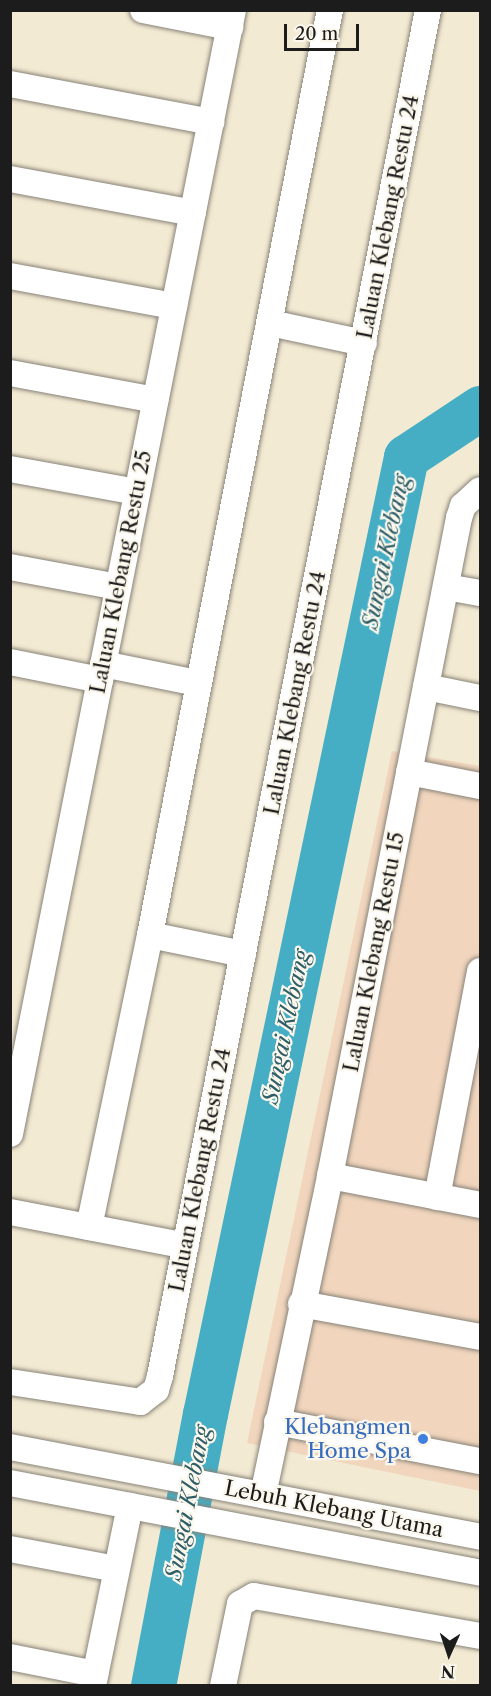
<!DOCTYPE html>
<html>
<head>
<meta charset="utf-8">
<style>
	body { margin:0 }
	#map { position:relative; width:491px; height:1696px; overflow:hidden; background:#f3ead3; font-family:"Libre Caslon Text",serif }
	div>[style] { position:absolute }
	.built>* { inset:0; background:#f1d5bd }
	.river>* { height:45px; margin:-22.5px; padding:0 22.5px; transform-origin:22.5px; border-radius:22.5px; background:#45aec4 }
	.roads { filter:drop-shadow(0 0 2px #888378) drop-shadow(0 0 2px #888378) }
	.minor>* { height:26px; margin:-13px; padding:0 13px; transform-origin:13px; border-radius:13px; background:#fff }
	.dots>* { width:16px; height:16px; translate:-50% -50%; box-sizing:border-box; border:3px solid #fbf7ec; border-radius:50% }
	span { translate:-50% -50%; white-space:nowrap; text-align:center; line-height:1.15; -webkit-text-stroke:4.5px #fbf7ec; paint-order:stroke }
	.street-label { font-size:21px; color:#1c1c1c }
	.shop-label { font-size:21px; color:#366cbe }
	.right { translate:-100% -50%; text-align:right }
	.water-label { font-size:22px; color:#2e5e68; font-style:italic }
	.frame { position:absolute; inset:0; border:12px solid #1c1c1c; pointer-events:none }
	.north { position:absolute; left:419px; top:1624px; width:60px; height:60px; -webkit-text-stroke:4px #fbf7ec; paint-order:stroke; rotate:183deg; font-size:16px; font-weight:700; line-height:24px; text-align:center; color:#1c1c1c }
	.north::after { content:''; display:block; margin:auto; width:21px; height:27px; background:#1c1c1c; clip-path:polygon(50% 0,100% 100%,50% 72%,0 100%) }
	.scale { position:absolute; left:284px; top:24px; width:75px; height:27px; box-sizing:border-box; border:3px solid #1c1c1c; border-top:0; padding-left:8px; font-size:18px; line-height:21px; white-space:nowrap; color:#1c1c1c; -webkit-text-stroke:4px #fbf7ec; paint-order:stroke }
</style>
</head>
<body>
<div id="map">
	<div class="built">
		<i style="clip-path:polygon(392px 751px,480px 766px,480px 1491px,247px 1443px)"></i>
	</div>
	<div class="river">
		<i style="left:153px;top:1686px;width:277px;rotate:-79.2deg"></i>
		<i style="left:205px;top:1414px;width:978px;rotate:-78.14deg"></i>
		<i style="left:406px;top:457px;width:89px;rotate:-33.5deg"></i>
	</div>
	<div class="roads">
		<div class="minor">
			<i style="left:143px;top:10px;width:89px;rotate:11.1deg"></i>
			<i style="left:10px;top:84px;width:205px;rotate:10.7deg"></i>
			<i style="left:10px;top:179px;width:186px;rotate:10.5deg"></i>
			<i style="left:10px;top:276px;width:167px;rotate:10.4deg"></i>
			<i style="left:270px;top:323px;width:96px;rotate:12deg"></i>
			<i style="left:10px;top:373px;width:148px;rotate:10.5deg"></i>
			<i style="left:10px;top:469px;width:129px;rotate:10.3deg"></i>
			<i style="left:10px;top:567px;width:110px;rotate:10.5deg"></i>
			<i style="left:446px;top:587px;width:35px;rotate:10deg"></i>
			<i style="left:10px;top:662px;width:92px;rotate:11.3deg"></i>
			<i style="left:103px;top:664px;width:96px;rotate:11.4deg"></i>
			<i style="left:426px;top:687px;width:55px;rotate:11.5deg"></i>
			<i style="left:409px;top:772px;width:72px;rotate:11.2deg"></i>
			<i style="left:150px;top:935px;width:95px;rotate:11.5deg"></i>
			<i style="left:10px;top:1134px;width:1146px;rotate:-78.78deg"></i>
			<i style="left:330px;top:1176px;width:153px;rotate:10.9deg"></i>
			<i style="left:437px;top:1197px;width:230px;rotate:-79.2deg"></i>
			<i style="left:10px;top:1212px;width:179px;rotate:10.9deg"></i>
			<i style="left:89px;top:1227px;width:298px;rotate:-78.2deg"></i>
			<i style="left:150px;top:935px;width:942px;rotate:-78.99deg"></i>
			<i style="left:301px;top:1304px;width:182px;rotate:10.4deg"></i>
			<i style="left:10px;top:1382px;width:132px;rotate:8.7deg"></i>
			<i style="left:140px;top:1402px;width:20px;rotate:-37deg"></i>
			<i style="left:156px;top:1390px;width:15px;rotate:-74deg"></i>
			<i style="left:160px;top:1376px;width:1392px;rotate:-78.9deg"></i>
			<i style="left:277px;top:1422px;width:207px;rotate:10.9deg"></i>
			<i style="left:10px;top:1447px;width:479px;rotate:10.8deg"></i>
			<i style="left:10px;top:1483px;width:479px;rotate:10.8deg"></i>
			<i style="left:263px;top:1495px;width:326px;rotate:-78.1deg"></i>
			<i style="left:330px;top:1176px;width:671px;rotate:-78.91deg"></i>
			<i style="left:459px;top:518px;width:13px;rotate:-72deg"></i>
			<i style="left:463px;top:506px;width:23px;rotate:-43deg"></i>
			<i style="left:10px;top:1549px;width:108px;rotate:10.7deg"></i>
			<i style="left:10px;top:1657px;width:87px;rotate:11.3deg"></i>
			<i style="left:93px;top:1686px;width:184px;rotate:-78.4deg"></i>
			<i style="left:223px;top:1686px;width:84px;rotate:-78.3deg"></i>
			<i style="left:240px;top:1604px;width:16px;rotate:-30deg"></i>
			<i style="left:254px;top:1596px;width:230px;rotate:10deg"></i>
		</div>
	</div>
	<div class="dots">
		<i style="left:423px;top:1439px;background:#3f7fe0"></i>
	</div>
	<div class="street-label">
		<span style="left:388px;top:217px;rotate:-79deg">Laluan Klebang Restu 24</span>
		<span style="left:121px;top:572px;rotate:-79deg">Laluan Klebang Restu 25</span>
		<span style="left:295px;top:693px;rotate:-79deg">Laluan Klebang Restu 24</span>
		<span style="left:374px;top:952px;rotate:-79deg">Laluan Klebang Restu 15</span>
		<span style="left:200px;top:1170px;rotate:-79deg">Laluan Klebang Restu 24</span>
		<span style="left:334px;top:1509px;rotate:11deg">Lebuh Klebang Utama</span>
	</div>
	<div class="shop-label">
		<span class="right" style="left:411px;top:1439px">Klebangmen<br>Home Spa</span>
	</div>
	<div class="water-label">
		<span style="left:386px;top:552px;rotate:-78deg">Sungai Klebang</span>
		<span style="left:286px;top:1027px;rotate:-78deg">Sungai Klebang</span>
		<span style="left:188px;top:1503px;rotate:-79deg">Sungai Klebang</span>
	</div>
	<div class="frame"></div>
	<div class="north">N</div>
	<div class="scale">20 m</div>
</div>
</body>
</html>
